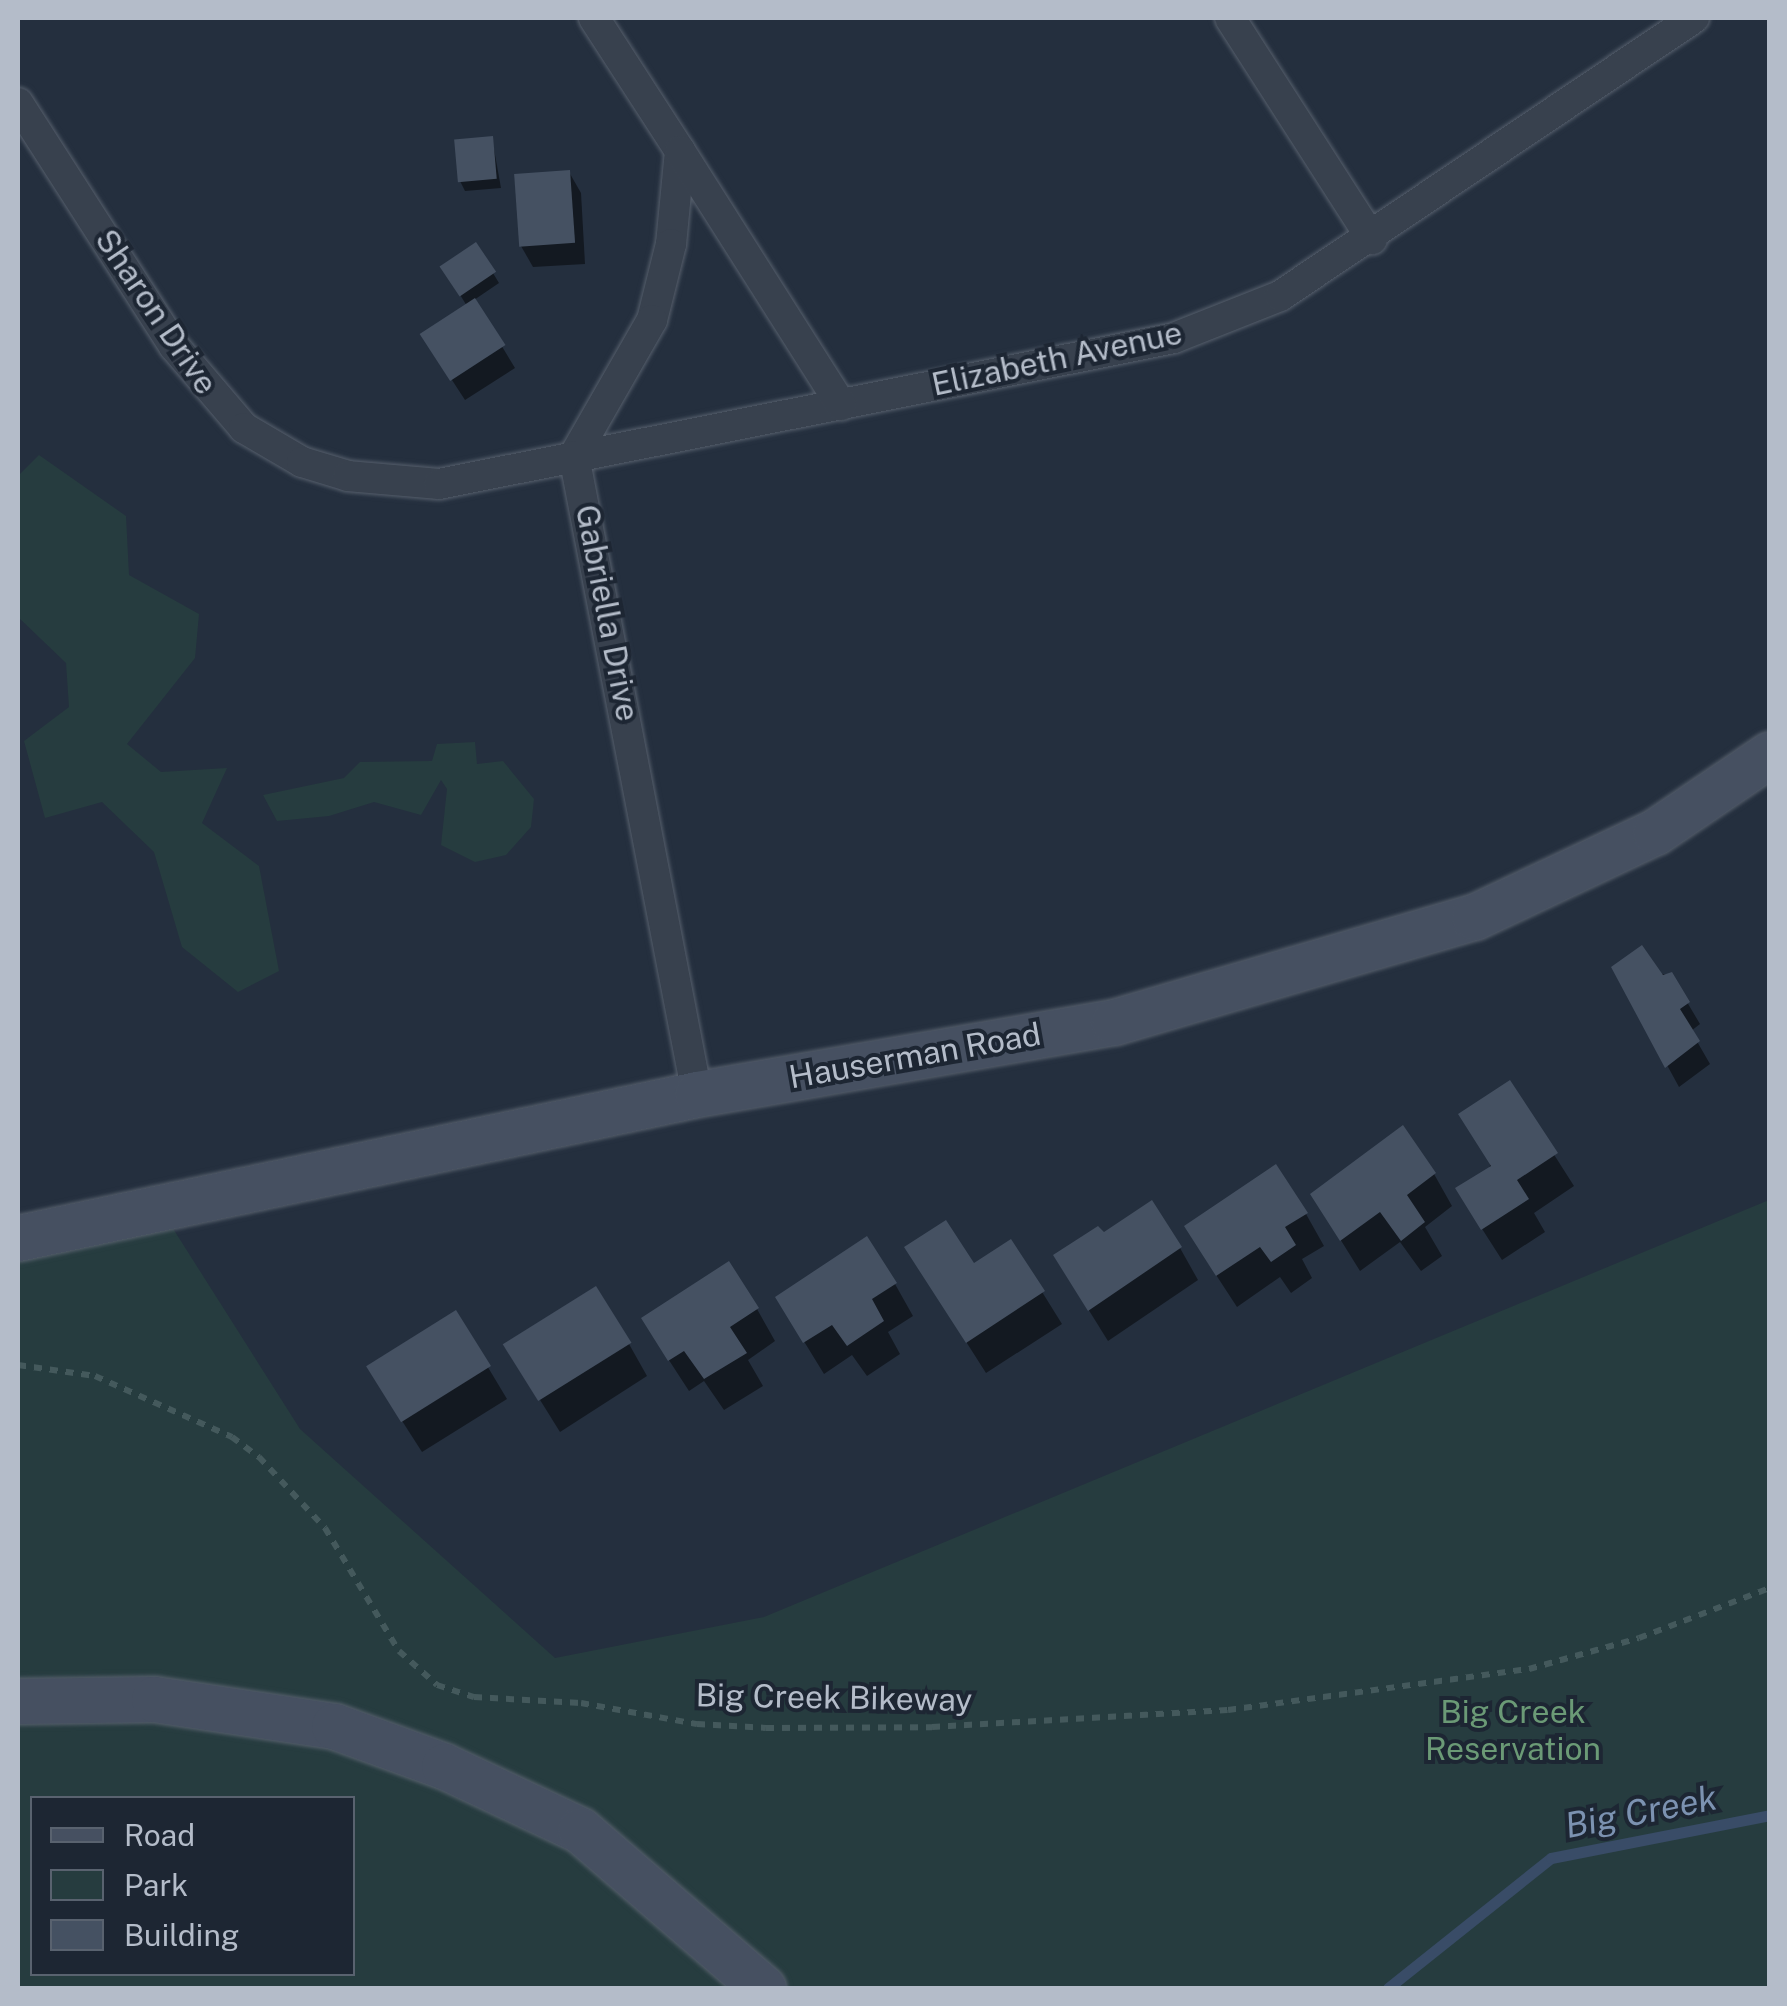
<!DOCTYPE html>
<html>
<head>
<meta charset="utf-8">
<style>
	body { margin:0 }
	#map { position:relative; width:1787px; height:2006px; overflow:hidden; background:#242f3e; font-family:"Public Sans",sans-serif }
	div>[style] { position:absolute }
	.green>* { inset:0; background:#263c3f }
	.shadow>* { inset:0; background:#0007 }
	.stream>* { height:11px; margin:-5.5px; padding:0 5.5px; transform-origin:5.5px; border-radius:5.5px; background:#394c67 }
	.building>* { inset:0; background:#455162; transform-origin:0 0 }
	.path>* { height:6px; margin-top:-3px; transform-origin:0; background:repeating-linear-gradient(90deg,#44595c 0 8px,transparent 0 16px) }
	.roads { filter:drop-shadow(0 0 2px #565f6c) drop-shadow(0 0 2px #565f6c) }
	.street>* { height:30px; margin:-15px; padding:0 15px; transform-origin:15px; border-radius:15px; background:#38414e }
	.secondary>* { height:45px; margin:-22.5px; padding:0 22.5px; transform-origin:22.5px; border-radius:22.5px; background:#465061 }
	span { translate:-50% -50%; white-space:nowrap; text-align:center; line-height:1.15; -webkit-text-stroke:8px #1d2633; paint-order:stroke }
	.street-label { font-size:32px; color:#b4bcc9 }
	.park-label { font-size:32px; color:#6b9a76 }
	.water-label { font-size:35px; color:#7c92b1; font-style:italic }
	.frame { position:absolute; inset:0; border:20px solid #b4bcc9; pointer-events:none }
	.legend { position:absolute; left:30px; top:1796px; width:325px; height:180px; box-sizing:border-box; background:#1d2633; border:2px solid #59626f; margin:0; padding:12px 18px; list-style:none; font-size:30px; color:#b4bcc9 }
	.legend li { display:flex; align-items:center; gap:20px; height:50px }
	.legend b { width:50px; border:2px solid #59626f }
</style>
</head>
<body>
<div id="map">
	<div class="green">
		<i style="clip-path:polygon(39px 455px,126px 516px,129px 575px,199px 614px,195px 658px,127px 744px,161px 772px,227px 768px,202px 823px,259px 866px,279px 971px,238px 992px,182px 947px,154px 852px,102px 802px,45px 818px,24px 741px,69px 707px,66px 663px,18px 617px,18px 476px)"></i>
		<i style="clip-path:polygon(475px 742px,477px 764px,503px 761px,534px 799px,531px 827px,506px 855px,475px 862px,441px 845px,447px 789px,441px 780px,421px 815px,374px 802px,329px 816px,277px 821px,263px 795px,344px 778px,360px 762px,432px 761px,437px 744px)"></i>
		<i style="clip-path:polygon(evenodd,1769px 1200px,1769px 1988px,18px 1988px,18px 1236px,160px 1208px,300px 1429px,555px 1658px,764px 1617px,1769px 1200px,32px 1798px,352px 1798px,352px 1974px,32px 1974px,32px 1798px)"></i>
	</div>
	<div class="shadow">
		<i style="clip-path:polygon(492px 138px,501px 188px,465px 191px,460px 181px)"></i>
		<i style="clip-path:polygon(569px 172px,581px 193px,585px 264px,533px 267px,521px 246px)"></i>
		<i style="clip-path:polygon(476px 245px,499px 283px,474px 300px,515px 368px,465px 400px,435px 354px,467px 306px,442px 266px)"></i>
		<i style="clip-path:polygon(1614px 968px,1671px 975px,1700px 1024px,1691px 1031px,1710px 1064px,1679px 1087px)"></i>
		<i style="clip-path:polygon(1509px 1084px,1574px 1186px,1534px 1213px,1545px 1232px,1502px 1260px,1477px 1221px)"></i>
		<i style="clip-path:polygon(1434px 1174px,1452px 1206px,1425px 1227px,1442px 1256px,1421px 1271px,1400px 1242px,1360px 1271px,1332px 1226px)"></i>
		<i style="clip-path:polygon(1306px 1214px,1324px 1246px,1302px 1259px,1312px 1278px,1291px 1293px,1280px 1277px,1237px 1307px,1205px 1258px)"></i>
		<i style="clip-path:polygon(1104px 1236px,1180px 1248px,1198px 1280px,1108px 1341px,1075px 1288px)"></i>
		<i style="clip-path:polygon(1011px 1242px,1062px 1324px,986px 1373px,926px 1279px,973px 1267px)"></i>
		<i style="clip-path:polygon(895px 1284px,913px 1316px,888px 1332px,900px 1354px,867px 1376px,852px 1355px,824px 1374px,797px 1330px)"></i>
		<i style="clip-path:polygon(757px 1309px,775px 1341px,748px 1360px,763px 1386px,724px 1410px,704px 1381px,689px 1391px,663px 1351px)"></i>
		<i style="clip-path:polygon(456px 1314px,507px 1399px,422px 1452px,388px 1399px)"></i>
		<i style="clip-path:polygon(629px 1344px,647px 1376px,560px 1432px,527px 1379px)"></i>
	</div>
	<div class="stream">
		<i style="left:1388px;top:1988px;width:208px;rotate:-38.6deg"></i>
		<i style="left:1551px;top:1858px;width:223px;rotate:-11.1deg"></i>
	</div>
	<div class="building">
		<i style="left:493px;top:136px;width:43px;height:39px;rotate:85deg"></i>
		<i style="left:570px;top:170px;width:73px;height:56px;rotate:86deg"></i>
		<i style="left:476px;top:242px;width:36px;height:44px;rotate:56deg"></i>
		<i style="left:475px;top:298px;width:56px;height:66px;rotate:57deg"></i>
		<i style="clip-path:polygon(1642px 945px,1663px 975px,1672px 972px,1690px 1002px,1680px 1009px,1700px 1041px,1665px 1068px,1611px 967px)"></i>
		<i style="clip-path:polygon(1510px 1080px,1558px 1153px,1517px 1180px,1529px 1199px,1481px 1230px,1455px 1188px,1491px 1166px,1458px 1114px)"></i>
		<i style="clip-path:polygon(1403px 1125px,1436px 1173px,1407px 1195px,1425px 1222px,1401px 1241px,1380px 1212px,1340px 1241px,1310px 1194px)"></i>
		<i style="clip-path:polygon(1276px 1164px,1308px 1213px,1285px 1227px,1296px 1245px,1271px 1262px,1260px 1247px,1216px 1276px,1184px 1226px)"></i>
		<i style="clip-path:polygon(1152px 1200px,1182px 1247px,1088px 1311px,1053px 1255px,1098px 1226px,1104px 1232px)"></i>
		<i style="clip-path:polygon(946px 1220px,974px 1263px,1011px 1239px,1045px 1291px,966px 1343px,904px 1247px)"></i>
		<i style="clip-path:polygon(867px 1236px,897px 1283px,872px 1299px,884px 1321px,847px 1346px,832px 1325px,803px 1343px,775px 1297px)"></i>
		<i style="clip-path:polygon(729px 1261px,759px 1308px,730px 1327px,747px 1353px,704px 1379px,684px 1351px,668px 1361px,641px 1318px)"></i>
		<i style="left:596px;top:1286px;width:67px;height:110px;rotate:58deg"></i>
		<i style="left:456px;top:1310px;width:66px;height:106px;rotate:58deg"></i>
	</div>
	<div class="path">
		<i style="left:18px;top:1365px;width:78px;rotate:8.1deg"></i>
		<i style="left:95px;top:1376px;width:150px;rotate:24deg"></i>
		<i style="left:232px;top:1437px;width:34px;rotate:37deg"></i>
		<i style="left:259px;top:1457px;width:97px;rotate:47.1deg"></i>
		<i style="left:325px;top:1528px;width:144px;rotate:59deg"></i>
		<i style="left:399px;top:1651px;width:51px;rotate:41.8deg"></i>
		<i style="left:437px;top:1685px;width:39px;rotate:18deg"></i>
		<i style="left:474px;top:1697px;width:107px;rotate:3.2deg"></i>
		<i style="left:581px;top:1703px;width:118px;rotate:10.3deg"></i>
		<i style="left:697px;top:1724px;width:69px;rotate:3.3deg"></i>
		<i style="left:766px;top:1728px;width:166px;rotate:-0.3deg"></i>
		<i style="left:932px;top:1727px;width:296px;rotate:-3.3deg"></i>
		<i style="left:1228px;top:1710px;width:304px;rotate:-7.8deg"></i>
		<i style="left:1529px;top:1669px;width:114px;rotate:-15.7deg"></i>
		<i style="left:1639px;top:1638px;width:140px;rotate:-20.9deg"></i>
	</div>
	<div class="roads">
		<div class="street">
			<i style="left:594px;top:18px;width:158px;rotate:57.1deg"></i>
			<i style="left:680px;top:151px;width:93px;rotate:95.5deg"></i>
			<i style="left:671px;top:244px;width:78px;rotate:104deg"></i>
			<i style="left:652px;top:320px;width:157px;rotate:119.8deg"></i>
			<i style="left:574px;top:456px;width:650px;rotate:79.09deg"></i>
			<i style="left:1230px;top:18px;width:263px;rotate:57.3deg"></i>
			<i style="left:18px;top:103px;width:289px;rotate:57.3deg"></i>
			<i style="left:174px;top:346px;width:108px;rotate:49.5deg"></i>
			<i style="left:244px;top:428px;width:67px;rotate:30.4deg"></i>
			<i style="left:302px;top:462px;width:48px;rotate:16.9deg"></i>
			<i style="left:348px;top:476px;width:91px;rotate:5deg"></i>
			<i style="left:439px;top:484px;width:749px;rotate:-11.23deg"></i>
			<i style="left:1174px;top:338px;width:114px;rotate:-21.6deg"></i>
			<i style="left:1280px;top:296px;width:499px;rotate:-33.9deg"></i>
			<i style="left:680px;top:151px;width:301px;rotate:57.6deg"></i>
		</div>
		<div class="secondary">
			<i style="left:18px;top:1238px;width:694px;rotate:-11.97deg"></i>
			<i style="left:697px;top:1094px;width:423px;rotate:-9.8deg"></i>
			<i style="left:1114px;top:1022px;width:375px;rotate:-16.3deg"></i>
			<i style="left:1474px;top:917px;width:200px;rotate:-25.2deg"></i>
			<i style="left:1655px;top:832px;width:139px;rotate:-34.1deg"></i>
			<i style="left:18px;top:1701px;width:136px;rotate:-0.8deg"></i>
			<i style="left:154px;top:1699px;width:182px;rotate:8.5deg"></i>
			<i style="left:334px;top:1726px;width:117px;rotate:20deg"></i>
			<i style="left:444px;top:1766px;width:150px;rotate:25.2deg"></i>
			<i style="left:580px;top:1830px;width:242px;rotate:40.8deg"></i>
		</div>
	</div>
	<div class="street-label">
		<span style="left:156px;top:312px;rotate:56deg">Sharon Drive</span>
		<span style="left:1057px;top:359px;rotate:-12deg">Elizabeth Avenue</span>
		<span style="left:607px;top:613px;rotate:79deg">Gabriella Drive</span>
		<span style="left:915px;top:1056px;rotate:-10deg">Hauserman Road</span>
		<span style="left:834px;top:1698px;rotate:1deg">Big Creek Bikeway</span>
	</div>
	<div class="park-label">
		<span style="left:1513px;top:1731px">Big Creek<br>Reservation</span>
	</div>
	<div class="water-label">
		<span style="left:1641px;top:1812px;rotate:-11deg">Big Creek</span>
	</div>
	<div class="frame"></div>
	<ul class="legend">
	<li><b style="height:12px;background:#465061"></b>Road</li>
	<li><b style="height:28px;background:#263c3f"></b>Park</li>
	<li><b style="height:28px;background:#455162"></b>Building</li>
	</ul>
</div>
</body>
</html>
